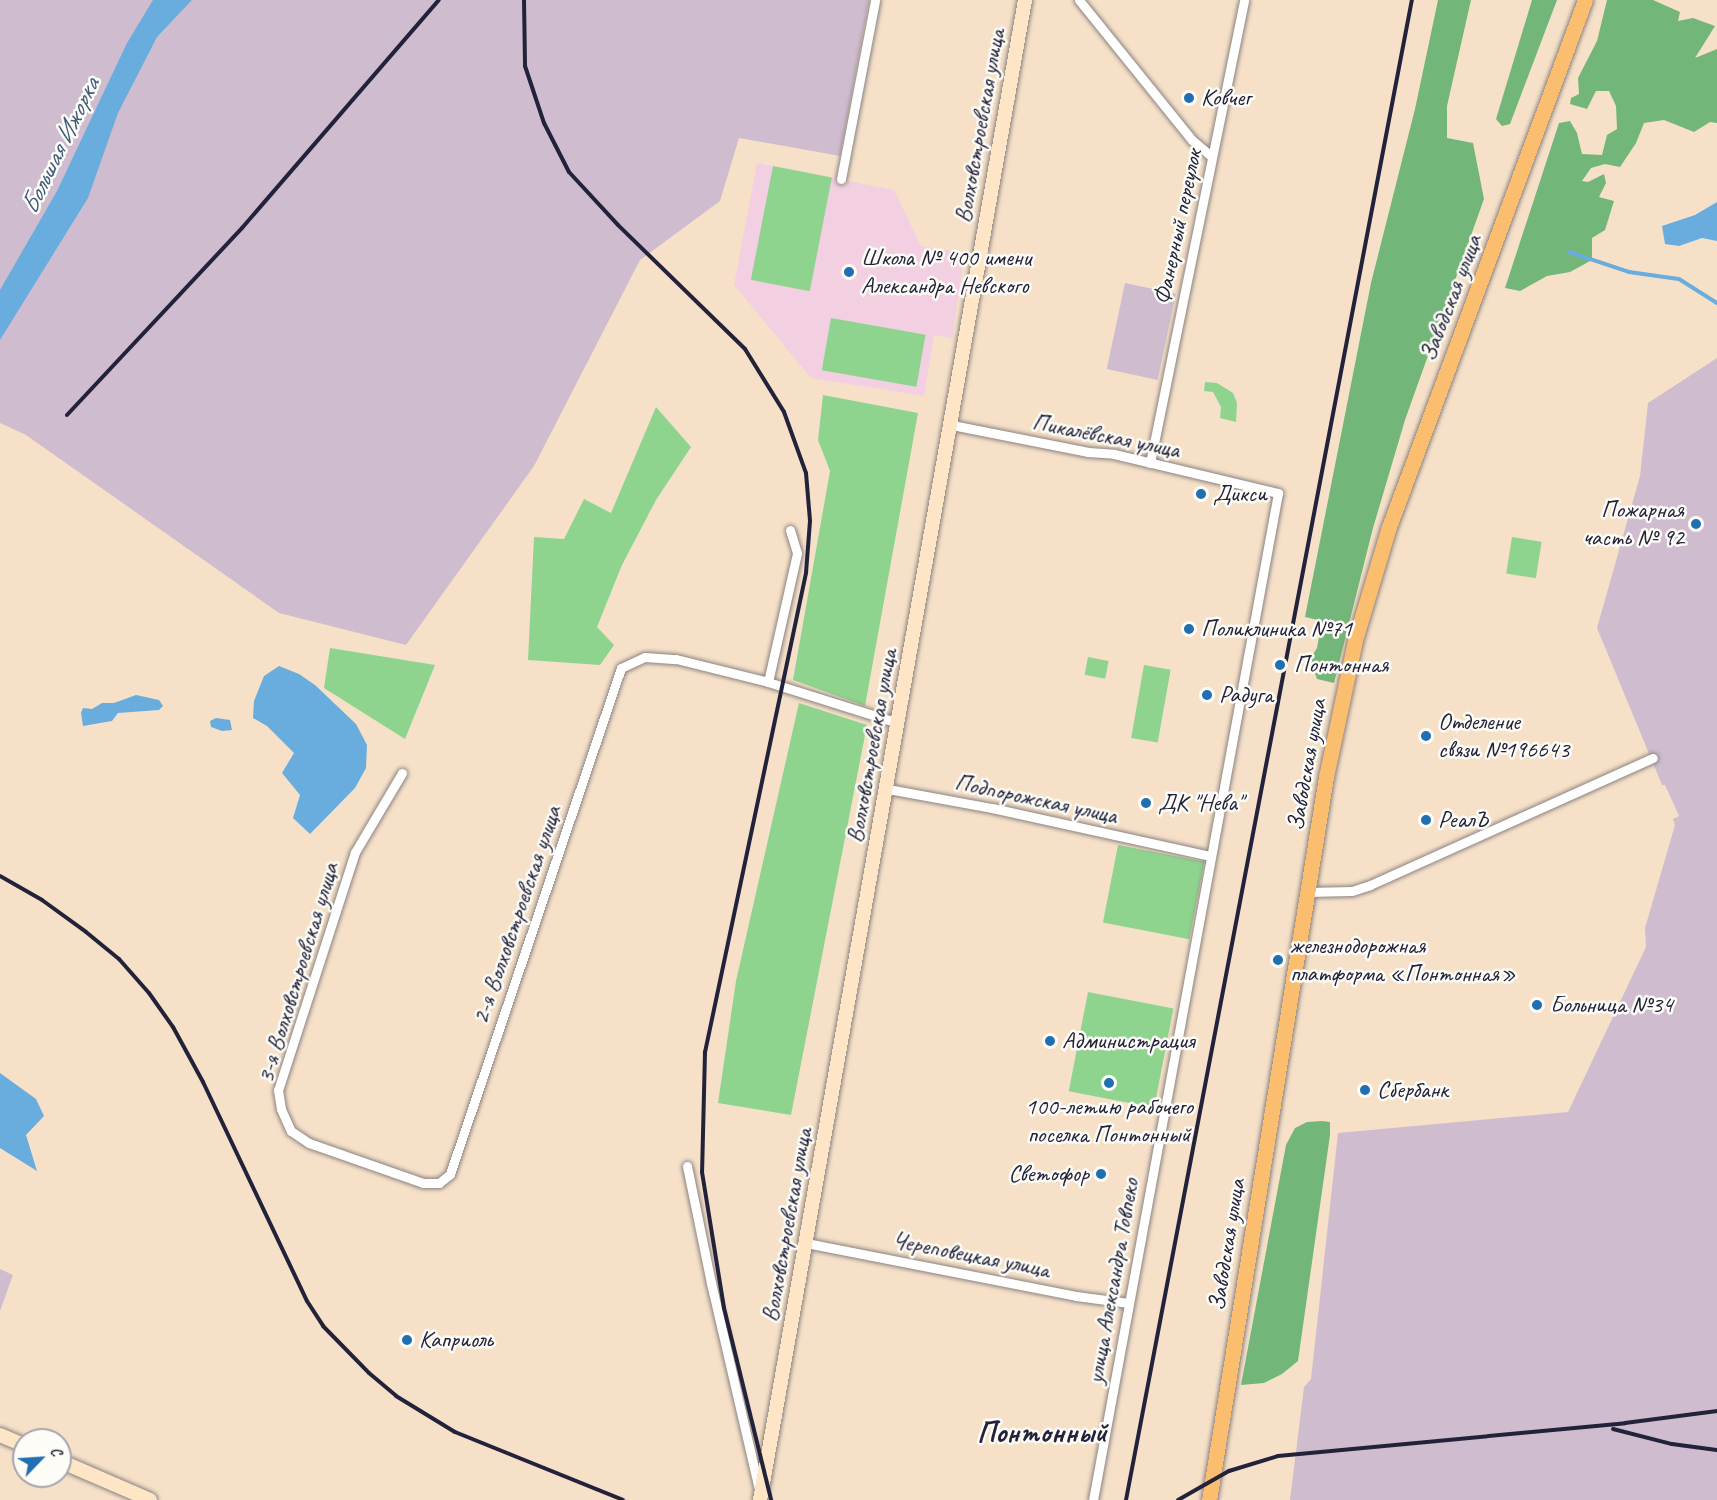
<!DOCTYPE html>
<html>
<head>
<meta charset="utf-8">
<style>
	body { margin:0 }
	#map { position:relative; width:1717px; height:1500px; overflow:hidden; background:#f6e1c8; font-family:Caveat,sans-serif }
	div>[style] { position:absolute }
	.built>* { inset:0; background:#f2cfe1 }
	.industrial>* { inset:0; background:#cfbdcf; transform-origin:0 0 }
	.green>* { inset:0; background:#8fd48e; transform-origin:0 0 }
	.forest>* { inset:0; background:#73b679 }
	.water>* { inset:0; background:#68adde }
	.stream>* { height:4px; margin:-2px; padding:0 2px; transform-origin:2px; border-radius:2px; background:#68adde }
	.roads { filter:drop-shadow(0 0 2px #8c8282) drop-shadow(0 0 2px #8c8282) }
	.street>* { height:9px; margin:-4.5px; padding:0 4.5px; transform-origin:4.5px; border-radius:4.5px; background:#fff }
	.secondary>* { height:14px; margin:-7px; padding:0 7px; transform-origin:7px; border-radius:7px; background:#fde5c5 }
	.primary>* { height:15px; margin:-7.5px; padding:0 7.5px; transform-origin:7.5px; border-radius:7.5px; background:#fbbe6e }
	.rail>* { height:4px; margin:-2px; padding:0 2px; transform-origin:2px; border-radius:2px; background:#22223b }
	.dots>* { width:16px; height:16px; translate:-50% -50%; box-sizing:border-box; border:3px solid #fdfcf7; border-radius:50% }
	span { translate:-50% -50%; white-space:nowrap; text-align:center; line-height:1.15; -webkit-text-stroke:5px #fdfcf7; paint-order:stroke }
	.poi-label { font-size:24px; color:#22223b }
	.left { translate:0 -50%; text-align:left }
	.right { translate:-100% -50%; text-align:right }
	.street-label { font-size:24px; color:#22223b }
	.water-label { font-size:26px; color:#3e5a7c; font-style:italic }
	.district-label { font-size:30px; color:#22223b; font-weight:700 }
	.north { position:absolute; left:12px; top:1428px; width:60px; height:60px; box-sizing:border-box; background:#fdfcf7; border:2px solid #a5a5ac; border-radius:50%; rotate:65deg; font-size:16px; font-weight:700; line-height:24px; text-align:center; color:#22223b }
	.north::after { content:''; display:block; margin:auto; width:21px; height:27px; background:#1f6fb2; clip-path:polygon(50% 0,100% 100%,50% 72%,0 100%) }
</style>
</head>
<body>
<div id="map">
	<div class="built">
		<i style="clip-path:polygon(757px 163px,894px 190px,921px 246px,965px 253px,952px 338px,934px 335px,924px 396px,811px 378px,734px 285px)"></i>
	</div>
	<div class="industrial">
		<i style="clip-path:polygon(0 0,869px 0,840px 156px,739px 138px,720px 201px,640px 260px,534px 466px,406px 645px,279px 613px,26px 435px,0 423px)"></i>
		<i style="left:1125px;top:283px;width:52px;height:88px;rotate:12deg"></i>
		<i style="clip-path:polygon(1717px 358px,1717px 1500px,1290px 1500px,1304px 1387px,1311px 1379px,1338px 1133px,1568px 1112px,1646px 947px,1645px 928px,1675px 825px,1673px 819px,1679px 816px,1665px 785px,1662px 785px,1597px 628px,1640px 476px,1648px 403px)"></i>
		<i style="clip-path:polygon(0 1269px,13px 1275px,0 1311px)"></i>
	</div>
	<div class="green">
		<i style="left:773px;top:166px;width:60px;height:116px;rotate:11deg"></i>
		<i style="left:831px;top:318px;width:96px;height:53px;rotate:10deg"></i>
		<i style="clip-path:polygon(1205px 382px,1217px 383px,1233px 393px,1237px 403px,1236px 422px,1220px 418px,1221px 407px,1213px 392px,1204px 391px)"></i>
		<i style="clip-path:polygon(823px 395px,918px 413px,865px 706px,793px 680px,830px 471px,818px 440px)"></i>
		<i style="clip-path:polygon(656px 407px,691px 447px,656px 500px,622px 565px,597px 627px,614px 645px,600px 665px,528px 660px,534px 537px,564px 539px,584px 499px,611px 513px)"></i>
		<i style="left:1512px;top:537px;width:30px;height:37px;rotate:9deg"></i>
		<i style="clip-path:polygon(330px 648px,435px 665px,405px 739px,324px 688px)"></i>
		<i style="left:1088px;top:657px;width:21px;height:18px;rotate:11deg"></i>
		<i style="left:1144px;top:665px;width:27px;height:74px;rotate:10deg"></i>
		<i style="clip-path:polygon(799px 703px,867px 725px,791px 1115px,718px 1103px,736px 981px)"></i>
		<i style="left:1118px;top:845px;width:88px;height:79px;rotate:11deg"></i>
		<i style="left:1088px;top:992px;width:87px;height:101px;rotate:11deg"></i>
	</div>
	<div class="forest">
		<i style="clip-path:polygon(1438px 0,1471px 0,1447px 106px,1447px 138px,1473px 143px,1484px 199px,1405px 420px,1373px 528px,1334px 683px,1317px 679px,1310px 659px,1317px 648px,1322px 621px,1305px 617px,1371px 283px,1415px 109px)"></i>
		<i style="clip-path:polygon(1532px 0,1557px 0,1510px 124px,1502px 126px,1496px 119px)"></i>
		<i style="clip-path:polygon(1607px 0,1653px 0,1680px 12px,1678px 21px,1693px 18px,1715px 26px,1695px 58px,1717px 49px,1717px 123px,1710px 122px,1694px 132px,1664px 120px,1644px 123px,1636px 143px,1620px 167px,1605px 164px,1591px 168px,1582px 181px,1588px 182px,1604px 174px,1606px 183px,1599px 197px,1614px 201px,1605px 230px,1592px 238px,1592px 260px,1570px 272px,1547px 276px,1520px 291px,1505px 288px,1559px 123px,1570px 121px,1577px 133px,1582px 154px,1602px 155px,1607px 135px,1617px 129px,1616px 106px,1609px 91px,1596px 91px,1587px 109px,1570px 104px,1571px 98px,1579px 94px,1578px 78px,1597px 41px)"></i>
		<i style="clip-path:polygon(1322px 1121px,1330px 1122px,1330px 1135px,1298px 1361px,1282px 1374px,1264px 1383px,1241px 1385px,1286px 1145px,1295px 1128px,1307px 1122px)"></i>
	</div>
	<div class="water">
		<i style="clip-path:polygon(153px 0,192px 0,157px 37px,118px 113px,88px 198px,0 340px,0 290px,57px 191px,127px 43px)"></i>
		<i style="clip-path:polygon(1717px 202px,1717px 241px,1702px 238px,1679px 246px,1665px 244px,1662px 226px,1695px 215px)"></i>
		<i style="clip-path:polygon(279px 666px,299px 674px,315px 685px,356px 724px,367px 745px,366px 768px,355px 788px,310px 834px,293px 818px,300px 795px,282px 773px,294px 753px,267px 726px,253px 718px,254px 701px,264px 676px)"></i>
		<i style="clip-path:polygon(136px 695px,159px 700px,163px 706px,159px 710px,118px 713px,112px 721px,83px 726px,81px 713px,83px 708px,92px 709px,102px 703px,114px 703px)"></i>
		<i style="clip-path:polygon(216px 718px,230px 720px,232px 730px,222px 731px,211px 727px,210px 721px)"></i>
		<i style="clip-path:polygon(0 1073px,36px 1099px,44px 1116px,26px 1135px,37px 1171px,0 1148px)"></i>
	</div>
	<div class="stream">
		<i style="left:1569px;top:252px;width:63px;rotate:18.4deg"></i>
		<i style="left:1629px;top:272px;width:50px;rotate:8deg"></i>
		<i style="left:1679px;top:279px;width:45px;rotate:32.3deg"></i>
	</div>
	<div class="roads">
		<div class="street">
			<i style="left:1079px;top:0;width:180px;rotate:51.1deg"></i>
			<i style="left:1192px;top:140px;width:26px;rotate:40deg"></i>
			<i style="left:841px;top:179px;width:182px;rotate:-79.2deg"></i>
			<i style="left:952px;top:425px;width:139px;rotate:11.2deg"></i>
			<i style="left:1088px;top:452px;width:26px;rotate:4deg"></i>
			<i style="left:1114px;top:454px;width:169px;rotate:13.4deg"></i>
			<i style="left:1278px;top:493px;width:1024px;rotate:100.41deg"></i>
			<i style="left:1150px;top:463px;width:472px;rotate:-78.5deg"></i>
			<i style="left:768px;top:682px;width:132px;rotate:-77.3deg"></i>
			<i style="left:797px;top:553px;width:24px;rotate:-107deg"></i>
			<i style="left:402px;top:773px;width:92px;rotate:120.7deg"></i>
			<i style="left:355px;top:852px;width:250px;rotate:107.9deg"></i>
			<i style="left:278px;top:1090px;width:19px;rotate:81deg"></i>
			<i style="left:281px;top:1109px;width:24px;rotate:66deg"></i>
			<i style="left:291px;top:1131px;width:22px;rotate:34deg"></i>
			<i style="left:309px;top:1143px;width:121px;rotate:19.3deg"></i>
			<i style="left:423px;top:1183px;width:16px"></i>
			<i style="left:439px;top:1183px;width:14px;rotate:-39deg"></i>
			<i style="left:450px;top:1174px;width:534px;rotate:-71.33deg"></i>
			<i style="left:621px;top:668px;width:26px;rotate:-25deg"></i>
			<i style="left:645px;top:657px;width:31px;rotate:4deg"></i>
			<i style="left:676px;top:659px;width:95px;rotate:14deg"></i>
			<i style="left:768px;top:682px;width:136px;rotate:17.5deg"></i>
			<i style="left:888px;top:789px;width:106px;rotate:10.4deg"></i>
			<i style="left:992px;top:808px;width:224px;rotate:12.4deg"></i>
			<i style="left:1307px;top:892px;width:45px;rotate:-1.3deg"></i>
			<i style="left:1352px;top:891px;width:19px;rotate:-18deg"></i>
			<i style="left:1370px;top:885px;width:310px;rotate:-24.2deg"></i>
			<i style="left:687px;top:1166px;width:119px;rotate:78.4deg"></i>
			<i style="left:711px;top:1283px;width:212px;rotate:76.9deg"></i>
			<i style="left:806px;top:1243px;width:275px;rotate:11.1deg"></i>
			<i style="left:1076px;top:1296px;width:53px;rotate:7.5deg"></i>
		</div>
		<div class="secondary">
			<i style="left:0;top:1435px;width:26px;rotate:23deg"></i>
			<i style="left:60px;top:1461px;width:98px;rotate:23.4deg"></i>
			<i style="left:760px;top:1500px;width:1523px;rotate:-79.98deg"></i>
		</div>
		<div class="primary">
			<i style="left:1209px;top:1500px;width:732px;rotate:-80.81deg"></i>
			<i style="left:1326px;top:777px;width:140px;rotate:-78deg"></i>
			<i style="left:1355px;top:640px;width:118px;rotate:-73.3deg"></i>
			<i style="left:1389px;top:527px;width:562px;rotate:-69.6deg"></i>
		</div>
	</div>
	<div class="rail">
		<i style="left:524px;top:0;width:66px;rotate:89.1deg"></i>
		<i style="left:525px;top:66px;width:60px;rotate:71.6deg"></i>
		<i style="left:544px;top:123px;width:55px;rotate:63deg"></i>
		<i style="left:569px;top:172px;width:72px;rotate:47.2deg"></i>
		<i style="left:618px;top:225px;width:177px;rotate:44.3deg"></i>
		<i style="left:745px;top:349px;width:74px;rotate:58.2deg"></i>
		<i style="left:784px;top:412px;width:65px;rotate:70.2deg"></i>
		<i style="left:806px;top:473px;width:48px;rotate:85.2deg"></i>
		<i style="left:810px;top:521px;width:52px;rotate:94.4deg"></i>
		<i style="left:806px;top:573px;width:490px;rotate:101.9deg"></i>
		<i style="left:705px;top:1052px;width:120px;rotate:91.4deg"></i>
		<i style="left:702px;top:1172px;width:138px;rotate:80.8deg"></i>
		<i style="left:724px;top:1308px;width:198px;rotate:76.2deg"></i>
		<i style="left:67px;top:415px;width:256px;rotate:-46.9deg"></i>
		<i style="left:242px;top:228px;width:301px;rotate:-49.2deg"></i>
		<i style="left:0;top:876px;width:48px;rotate:29.7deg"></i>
		<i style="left:42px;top:900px;width:54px;rotate:36deg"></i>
		<i style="left:86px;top:932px;width:43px;rotate:39.3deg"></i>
		<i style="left:119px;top:959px;width:45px;rotate:48.6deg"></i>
		<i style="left:149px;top:993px;width:42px;rotate:54.8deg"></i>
		<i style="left:173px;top:1027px;width:63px;rotate:61.4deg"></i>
		<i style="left:203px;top:1082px;width:242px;rotate:64.6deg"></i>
		<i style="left:307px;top:1301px;width:30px;rotate:57deg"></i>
		<i style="left:323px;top:1326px;width:66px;rotate:45.6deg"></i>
		<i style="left:369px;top:1373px;width:35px;rotate:40deg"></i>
		<i style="left:396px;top:1396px;width:69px;rotate:31.4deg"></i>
		<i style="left:455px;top:1432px;width:181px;rotate:22deg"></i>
		<i style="left:1613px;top:1429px;width:61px;rotate:14.3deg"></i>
		<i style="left:1672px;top:1444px;width:45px;rotate:7.6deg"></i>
		<i style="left:1126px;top:1500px;width:1527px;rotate:-79.21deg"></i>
		<i style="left:1178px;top:1500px;width:59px;rotate:-29.6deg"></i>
		<i style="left:1229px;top:1471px;width:51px;rotate:-17deg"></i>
		<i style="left:1278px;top:1456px;width:349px;rotate:-5.4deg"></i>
		<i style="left:1625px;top:1423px;width:93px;rotate:-7.4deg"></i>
	</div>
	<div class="dots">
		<i style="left:1189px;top:98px;background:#1f6fb2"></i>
		<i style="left:849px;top:272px;background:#1f6fb2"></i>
		<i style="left:1201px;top:494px;background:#1f6fb2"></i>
		<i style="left:1696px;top:524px;background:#1f6fb2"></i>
		<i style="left:1189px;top:629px;background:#1f6fb2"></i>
		<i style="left:1280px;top:665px;background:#1f6fb2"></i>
		<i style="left:1207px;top:695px;background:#1f6fb2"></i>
		<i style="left:1426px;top:736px;background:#1f6fb2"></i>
		<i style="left:1146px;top:803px;background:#1f6fb2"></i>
		<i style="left:1426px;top:820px;background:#1f6fb2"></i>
		<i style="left:1278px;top:960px;background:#1f6fb2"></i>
		<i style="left:1537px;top:1005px;background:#1f6fb2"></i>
		<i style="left:1050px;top:1041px;background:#1f6fb2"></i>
		<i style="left:1109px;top:1083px;background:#1f6fb2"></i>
		<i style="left:1365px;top:1090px;background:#1f6fb2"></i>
		<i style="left:1101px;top:1174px;background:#1f6fb2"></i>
		<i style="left:407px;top:1340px;background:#1f6fb2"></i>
	</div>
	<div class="poi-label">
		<span class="left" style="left:1201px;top:98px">Ковчег</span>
		<span class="left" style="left:861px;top:272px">Школа № 400 имени<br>Александра Невского</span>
		<span class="left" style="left:1213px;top:494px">Дикси</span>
		<span class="right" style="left:1684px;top:524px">Пожарная<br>часть № 92</span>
		<span class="left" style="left:1201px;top:629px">Поликлиника №71</span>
		<span class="left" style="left:1294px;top:665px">Понтонная</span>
		<span class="left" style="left:1219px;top:695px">Радуга</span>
		<span class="left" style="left:1438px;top:736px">Отделение<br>связи №196643</span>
		<span class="left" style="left:1158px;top:803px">ДК "Нева"</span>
		<span class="left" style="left:1438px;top:820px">РеалЪ</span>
		<span class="left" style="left:1290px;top:960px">железнодорожная<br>платформа «Понтонная»</span>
		<span class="left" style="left:1550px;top:1005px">Больница №34</span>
		<span class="left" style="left:1062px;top:1041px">Администрация</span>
		<span class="left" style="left:1377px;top:1090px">Сбербанк</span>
		<span style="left:1109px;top:1121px">100-летию рабочего<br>поселка Понтонный</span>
		<span class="right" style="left:1089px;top:1174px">Светофор</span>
		<span class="left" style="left:419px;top:1340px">Каприоль</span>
	</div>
	<div class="street-label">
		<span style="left:980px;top:126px;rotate:-80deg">Волховстроевская улица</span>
		<span style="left:1178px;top:227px;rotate:-78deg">Фанерный переулок</span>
		<span style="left:1451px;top:298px;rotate:-69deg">Заводская улица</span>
		<span style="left:1106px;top:436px;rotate:11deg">Пикалёвская улица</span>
		<span style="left:872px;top:746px;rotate:-80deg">Волховстроевская улица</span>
		<span style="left:1307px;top:765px;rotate:-80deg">Заводская улица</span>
		<span style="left:1036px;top:799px;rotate:12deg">Подпорожская улица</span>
		<span style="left:517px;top:915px;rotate:-71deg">2-я Волховстроевская улица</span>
		<span style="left:298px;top:973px;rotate:-73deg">3-я Волховстроевская улица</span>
		<span style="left:787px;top:1225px;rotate:-80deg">Волховстроевская улица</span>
		<span style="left:1227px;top:1245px;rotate:-81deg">Заводская улица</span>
		<span style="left:971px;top:1255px;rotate:11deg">Череповецкая улица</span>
		<span style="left:1113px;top:1281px;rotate:-80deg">улица Александра Товпеко</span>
	</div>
	<div class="water-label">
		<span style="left:60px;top:146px;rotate:-64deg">Большая Ижорка</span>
	</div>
	<div class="district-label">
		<span style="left:1042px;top:1432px">Понтонный</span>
	</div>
	<div class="north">С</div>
</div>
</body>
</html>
